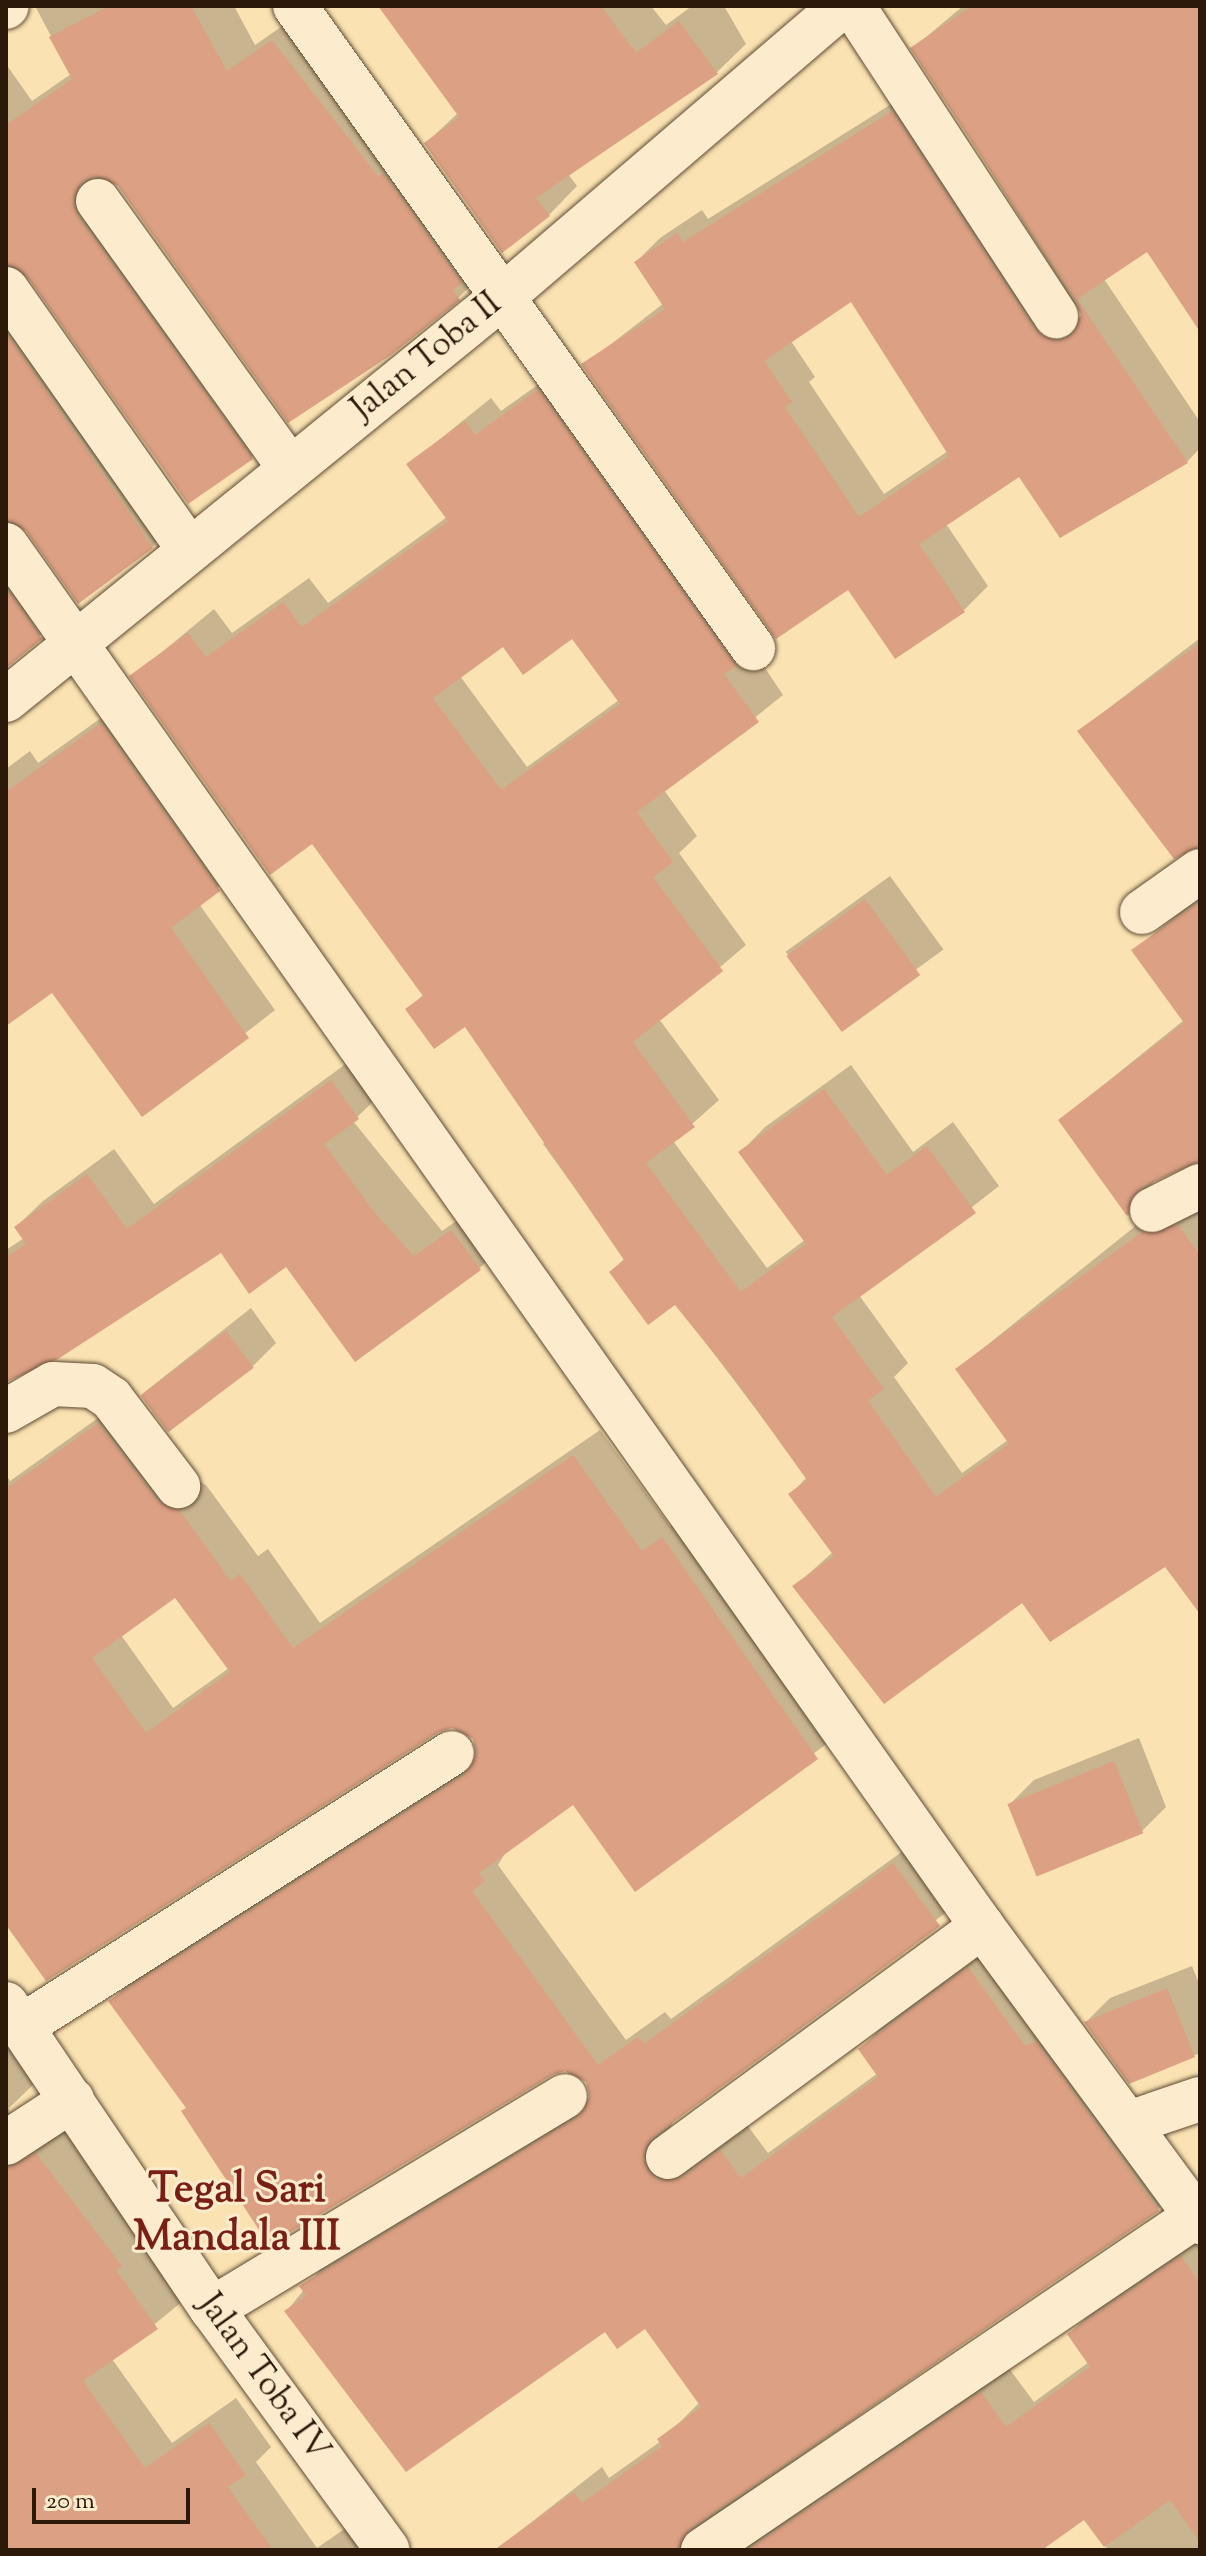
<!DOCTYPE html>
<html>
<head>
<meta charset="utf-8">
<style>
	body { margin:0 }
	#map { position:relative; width:1206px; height:2556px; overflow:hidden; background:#fae2b2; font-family:"Sorts Mill Goudy",serif }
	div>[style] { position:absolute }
	.shadow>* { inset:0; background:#0003; transform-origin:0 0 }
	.building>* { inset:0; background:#dca084; transform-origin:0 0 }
	.roads { filter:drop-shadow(0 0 2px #604b34) drop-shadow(0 0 2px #604b34) }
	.minor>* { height:44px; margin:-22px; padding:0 22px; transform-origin:22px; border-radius:22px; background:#fceccd }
	.tertiary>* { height:44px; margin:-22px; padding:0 22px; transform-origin:22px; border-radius:22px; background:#fceccd }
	span { translate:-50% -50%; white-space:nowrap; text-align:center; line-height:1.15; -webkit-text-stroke:6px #fceccd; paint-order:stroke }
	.street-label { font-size:34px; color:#2d190a }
	.district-label { font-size:42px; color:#7a1f14; font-weight:700 }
	.frame { position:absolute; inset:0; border:8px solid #2d190a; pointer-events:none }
	.scale { position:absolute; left:32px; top:2488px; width:158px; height:36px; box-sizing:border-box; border:4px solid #2d190a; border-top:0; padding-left:10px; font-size:24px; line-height:28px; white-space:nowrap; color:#2d190a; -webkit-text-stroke:6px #fceccd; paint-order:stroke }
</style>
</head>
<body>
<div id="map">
	<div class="shadow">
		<i style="clip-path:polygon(35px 6px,234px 6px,255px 45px,301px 13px,486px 270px,458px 298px,104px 178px,279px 430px,251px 458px,12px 266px,180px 519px,152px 547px,11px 521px,68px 610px,6px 666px,6px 64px,32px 101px,71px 74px)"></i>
		<i style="clip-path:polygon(381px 6px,651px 6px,666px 25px,692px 6px,724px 6px,746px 44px,717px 72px,568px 174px,577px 186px,549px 215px,426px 143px,458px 113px)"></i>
		<i style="clip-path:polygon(evenodd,963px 6px,1200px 6px,1200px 328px,1147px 250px,1104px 279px,1200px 422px,1200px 448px,1187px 462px,1020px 474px,946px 524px,988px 586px,964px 610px,848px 588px,584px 365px,664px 303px,636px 262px,660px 238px,702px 210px,708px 219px,917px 88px,1059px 306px,1084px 319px,913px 48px,963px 6px,852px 299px,948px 451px,884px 494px,809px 382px,815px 377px,791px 341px,852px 299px)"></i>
		<i style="clip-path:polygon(evenodd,564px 366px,783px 695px,664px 790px,697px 836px,679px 853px,746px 945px,659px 1019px,719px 1100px,673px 1141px,767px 1268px,805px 1240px,740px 1153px,765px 1127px,851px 1065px,913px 1152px,953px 1122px,999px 1186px,859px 1295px,908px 1363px,894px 1377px,962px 1473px,1008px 1440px,957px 1369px,1163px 1204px,1200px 1203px,1200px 1611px,1166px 1564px,1022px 1601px,795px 1586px,833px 1552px,791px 1494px,807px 1477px,675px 1302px,611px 1272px,625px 1258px,543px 1144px,549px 1138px,465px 1024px,408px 1009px,424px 994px,312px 841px,132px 677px,214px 609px,232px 633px,309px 578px,328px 603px,447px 517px,409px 464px,491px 398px,501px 411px,564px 366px,573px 636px,619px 700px,527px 767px,460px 676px,503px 644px,573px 636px)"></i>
		<i style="clip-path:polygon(1200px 638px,1200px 849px,1174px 857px,1079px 731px)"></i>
		<i style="clip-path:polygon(129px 698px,245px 863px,199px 904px,275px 1010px,142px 1114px,53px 990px,6px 1024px,6px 769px,30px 751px,38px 763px)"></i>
		<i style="left:890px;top:876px;width:91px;height:129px;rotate:54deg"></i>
		<i style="clip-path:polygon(1200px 896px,1200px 1162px,1155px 1180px,1129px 1216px,1060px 1120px,1184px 1020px,1134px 950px)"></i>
		<i style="clip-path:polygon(358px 1055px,384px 1091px,353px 1121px,442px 1231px,479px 1205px,506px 1242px,479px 1269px,286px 1264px,221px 1250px,6px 1378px,6px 1250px,24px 1238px,16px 1227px,43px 1201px,114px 1149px,154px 1204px)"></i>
		<i style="clip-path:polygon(251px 1308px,276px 1343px,252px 1367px,142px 1394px)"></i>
		<i style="clip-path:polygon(evenodd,126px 1398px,185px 1475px,206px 1485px,258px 1556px,268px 1549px,320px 1623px,600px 1430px,670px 1526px,689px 1512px,843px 1731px,636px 1890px,573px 1803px,507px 1850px,498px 1865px,626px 2040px,665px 2012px,671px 2019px,921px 1838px,965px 1898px,674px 2119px,669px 2131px,747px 2125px,768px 2153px,878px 2073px,860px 2049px,887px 2022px,995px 1942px,1184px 2183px,1158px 2209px,704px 2523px,1008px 2367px,1034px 2402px,1089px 2362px,1069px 2334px,1096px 2308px,1200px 2237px,1200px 2550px,1108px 2550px,1085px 2517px,1039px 2550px,496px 2550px,602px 2467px,609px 2478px,661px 2441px,700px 2402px,646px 2326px,286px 2312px,328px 2260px,589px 2102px,588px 2081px,566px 2069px,188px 2108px,111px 2001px,138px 1975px,475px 1760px,474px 1738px,452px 1726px,6px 1921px,6px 1475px,10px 1481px,126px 1398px,176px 1595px,229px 1668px,173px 1708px,121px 1635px,176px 1595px)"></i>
		<i style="clip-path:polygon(1139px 1738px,1166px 1807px,1142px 1831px,1010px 1804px,1034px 1780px)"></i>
		<i style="clip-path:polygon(1192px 1966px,1200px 1986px,1200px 2053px,1130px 2082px,1086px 2022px,1110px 1998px)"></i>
		<i style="clip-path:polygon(6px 2044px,34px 2084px,9px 2108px,11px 2131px,64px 2128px,183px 2301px,112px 2359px,172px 2443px,236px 2398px,271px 2447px,256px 2462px,317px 2548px,353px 2523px,372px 2550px,6px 2550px)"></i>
	</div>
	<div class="building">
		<i style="clip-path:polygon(109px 6px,191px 6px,227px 71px,272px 40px,378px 176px,383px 173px,462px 283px,453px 290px,460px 300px,391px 355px,288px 423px,118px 186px,96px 176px,83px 181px,73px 203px,78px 216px,253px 459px,188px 504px,26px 275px,6px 264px,6px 125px,72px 79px,49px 37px)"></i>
		<i style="clip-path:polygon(378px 6px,601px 6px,636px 53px,679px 21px,718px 74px,536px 198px,550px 216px,502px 253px,424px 143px,459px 117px)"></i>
		<i style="clip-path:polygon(evenodd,972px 6px,1200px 6px,1200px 332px,1147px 252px,1077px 299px,1188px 463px,1060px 538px,1019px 477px,919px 544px,965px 612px,895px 659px,848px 590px,776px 639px,581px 364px,665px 309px,634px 262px,677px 233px,683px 242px,892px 111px,1035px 330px,1057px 341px,1070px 336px,1081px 315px,1077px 302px,910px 48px,972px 6px,851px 302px,949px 456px,859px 517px,785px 407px,792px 402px,764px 361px,851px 302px)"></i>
		<i style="clip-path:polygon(6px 332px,153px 548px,78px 604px,26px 531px,6px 520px)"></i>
		<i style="clip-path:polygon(evenodd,538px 389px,736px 666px,724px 674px,759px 722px,637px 812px,673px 862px,653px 877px,723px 971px,633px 1042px,695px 1127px,646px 1163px,741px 1292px,806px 1244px,738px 1152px,824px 1089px,887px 1175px,927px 1146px,976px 1213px,832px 1317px,884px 1389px,868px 1401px,936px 1497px,1009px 1444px,955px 1369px,1142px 1232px,1178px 1225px,1200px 1255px,1200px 1614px,1165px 1567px,1050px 1642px,1022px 1603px,884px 1704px,792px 1586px,834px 1556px,788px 1494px,807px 1480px,736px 1381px,675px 1305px,648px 1325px,609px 1272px,624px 1260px,465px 1027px,434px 1049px,405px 1009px,423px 996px,312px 844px,270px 875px,129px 676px,188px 633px,206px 657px,283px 602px,302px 627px,448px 521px,406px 464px,465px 421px,475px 435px,538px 389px,572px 639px,620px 704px,501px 790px,433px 698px,503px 647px,523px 675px,572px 639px)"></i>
		<i style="clip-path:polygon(6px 588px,42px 639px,6px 668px)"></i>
		<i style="clip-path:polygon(1200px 643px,1200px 846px,1174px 859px,1077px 731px)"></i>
		<i style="clip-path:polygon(101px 723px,220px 891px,171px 928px,249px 1038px,142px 1117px,52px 993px,6px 1026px,6px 792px)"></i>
		<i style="left:865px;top:899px;width:94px;height:97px;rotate:54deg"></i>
		<i style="clip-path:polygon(1200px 902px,1200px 1161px,1140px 1188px,1127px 1216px,1058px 1120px,1184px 1023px,1131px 950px)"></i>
		<i style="clip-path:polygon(331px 1080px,359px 1119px,324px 1144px,375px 1213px,414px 1256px,451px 1230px,481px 1270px,355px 1362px,286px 1267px,249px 1294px,221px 1253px,58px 1359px,6px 1382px,6px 1257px,26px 1244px,14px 1227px,87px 1174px,127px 1229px)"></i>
		<i style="left:226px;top:1331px;width:46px;height:107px;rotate:53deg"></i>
		<i style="clip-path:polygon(evenodd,98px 1423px,158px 1501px,180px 1511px,231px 1581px,240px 1574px,293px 1648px,573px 1455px,642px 1551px,662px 1537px,818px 1759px,635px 1892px,573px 1805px,479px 1873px,485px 1881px,472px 1891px,598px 2065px,638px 2037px,644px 2044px,893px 1863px,940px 1926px,653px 2137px,643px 2159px,657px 2180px,682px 2178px,720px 2150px,741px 2178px,878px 2077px,858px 2049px,968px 1967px,1025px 2046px,1036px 2041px,1159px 2211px,689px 2529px,678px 2550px,494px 2550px,574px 2492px,582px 2503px,662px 2446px,657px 2439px,701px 2407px,645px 2329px,617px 2349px,605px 2332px,406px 2472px,284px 2311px,306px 2296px,299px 2286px,578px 2117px,590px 2096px,586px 2082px,565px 2071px,552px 2075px,269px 2245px,181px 2111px,186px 2108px,108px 2001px,465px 1774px,477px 1753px,473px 1739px,452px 1728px,439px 1732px,46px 1981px,6px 1925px,6px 1489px,98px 1423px,175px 1598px,230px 1672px,146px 1733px,92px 1658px,175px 1598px)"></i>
		<i style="left:1114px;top:1761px;width:78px;height:115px;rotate:68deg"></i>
		<i style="clip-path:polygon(1167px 1988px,1195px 2057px,1129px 2084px,1084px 2022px)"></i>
		<i style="clip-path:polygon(36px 2153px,122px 2266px,116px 2270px,158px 2329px,83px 2381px,145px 2468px,209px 2423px,246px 2475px,228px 2487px,273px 2550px,6px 2550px,6px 2168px)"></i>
		<i style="clip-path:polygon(1181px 2256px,1200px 2283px,1200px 2542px,1170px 2500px,1104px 2547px,1084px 2520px,1042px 2550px,748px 2550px,981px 2392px,1006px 2427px,1090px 2367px,1067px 2334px)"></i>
	</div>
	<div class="roads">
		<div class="minor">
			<i style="left:295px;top:6px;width:789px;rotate:54.5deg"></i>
			<i style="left:853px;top:6px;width:371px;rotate:56.8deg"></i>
			<i style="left:6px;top:7px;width:1px;rotate:-45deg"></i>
			<i style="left:98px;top:201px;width:327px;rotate:54.3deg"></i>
			<i style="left:6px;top:289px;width:317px;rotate:54.9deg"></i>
			<i style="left:6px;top:545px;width:1691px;rotate:54.75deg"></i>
			<i style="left:982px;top:1926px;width:368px;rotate:53.6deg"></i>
			<i style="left:1142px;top:912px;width:71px;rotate:-35.3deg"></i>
			<i style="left:1152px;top:1210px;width:54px;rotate:-26.6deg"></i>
			<i style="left:6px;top:1411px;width:54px;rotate:-29.9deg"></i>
			<i style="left:53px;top:1384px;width:40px;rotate:2.9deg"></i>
			<i style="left:93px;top:1386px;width:22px;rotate:34deg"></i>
			<i style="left:111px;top:1398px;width:111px;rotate:52.7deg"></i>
			<i style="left:6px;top:2004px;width:368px;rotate:56deg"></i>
			<i style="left:212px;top:2309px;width:298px;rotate:53.9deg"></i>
			<i style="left:22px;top:2026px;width:509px;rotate:-32.41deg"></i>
			<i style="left:1129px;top:2123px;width:75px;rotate:-18.7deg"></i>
			<i style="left:6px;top:2143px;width:79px;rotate:-33.1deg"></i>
			<i style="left:668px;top:2157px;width:390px;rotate:-36.3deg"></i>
			<i style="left:212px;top:2309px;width:412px;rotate:-31.1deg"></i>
			<i style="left:703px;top:2550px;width:595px;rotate:-34.12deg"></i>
		</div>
		<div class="tertiary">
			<i style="left:6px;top:700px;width:636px;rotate:-39.07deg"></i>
			<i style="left:500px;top:299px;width:450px;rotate:-40.6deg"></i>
		</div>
	</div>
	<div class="street-label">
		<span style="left:427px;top:357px;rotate:-39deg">Jalan Toba II</span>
		<span style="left:263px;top:2378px;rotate:54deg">Jalan Toba IV</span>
	</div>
	<div class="district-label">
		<span style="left:237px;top:2215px">Tegal Sari<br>Mandala III</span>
	</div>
	<div class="frame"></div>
	<div class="scale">20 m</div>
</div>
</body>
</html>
